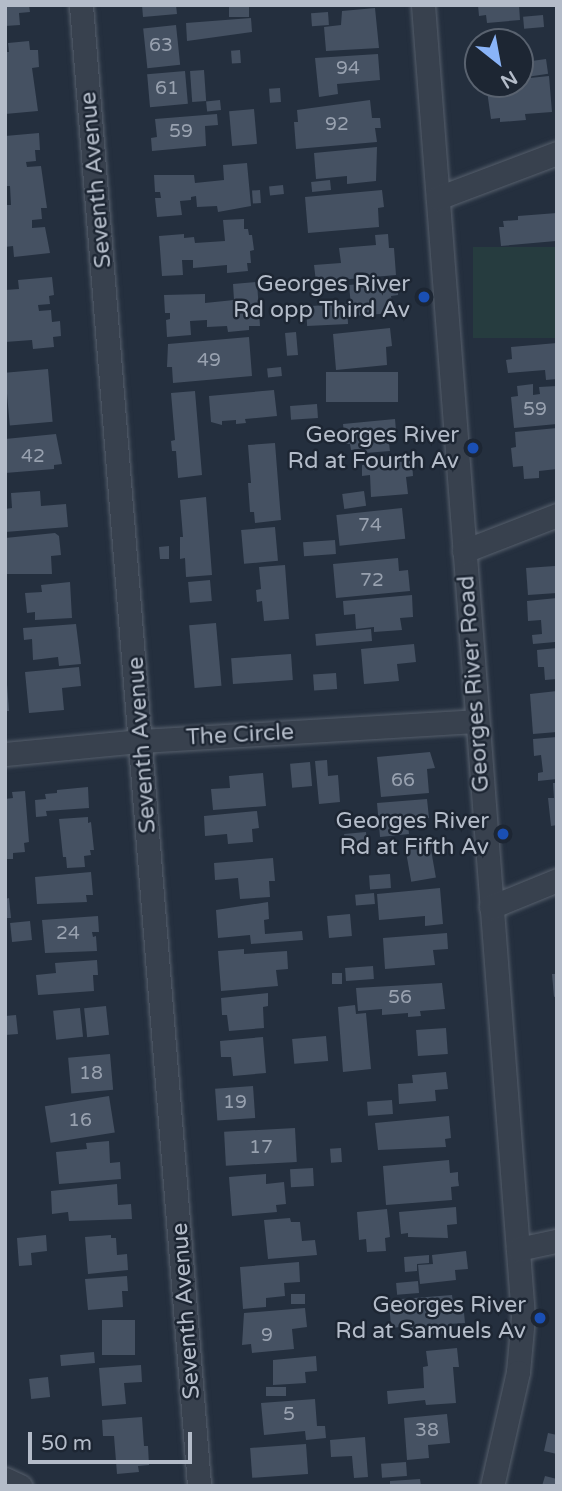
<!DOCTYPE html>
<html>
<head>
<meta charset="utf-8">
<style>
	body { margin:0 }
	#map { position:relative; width:562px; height:1491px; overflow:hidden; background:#242f3e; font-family:"Varela Round",sans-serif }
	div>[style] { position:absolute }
	.green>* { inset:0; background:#263c3f; transform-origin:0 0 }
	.building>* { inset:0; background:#455162; transform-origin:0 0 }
	.roads { filter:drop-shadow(0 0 2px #565f6c) drop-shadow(0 0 2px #565f6c) }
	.minor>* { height:23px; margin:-11.5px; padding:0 11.5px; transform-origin:11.5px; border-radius:11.5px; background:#38414e }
	.dots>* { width:19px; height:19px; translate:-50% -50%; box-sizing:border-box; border:4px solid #1d2633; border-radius:50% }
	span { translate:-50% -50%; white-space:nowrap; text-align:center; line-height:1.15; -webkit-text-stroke:5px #1d2633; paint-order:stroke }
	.number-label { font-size:19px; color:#98a1af }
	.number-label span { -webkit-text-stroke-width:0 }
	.street-label { font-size:23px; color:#b4bcc9 }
	.poi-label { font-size:23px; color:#b4bcc9 }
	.right { translate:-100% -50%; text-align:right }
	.frame { position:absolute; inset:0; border:7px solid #b4bcc9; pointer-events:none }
	.north { position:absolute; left:464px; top:28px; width:70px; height:70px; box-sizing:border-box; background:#1d2633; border:2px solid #59626f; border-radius:50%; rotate:149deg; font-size:19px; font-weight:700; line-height:28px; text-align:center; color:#b4bcc9 }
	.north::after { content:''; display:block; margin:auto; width:24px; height:32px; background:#8ab4f8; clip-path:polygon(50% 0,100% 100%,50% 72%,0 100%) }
	.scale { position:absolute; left:28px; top:1432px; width:164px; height:32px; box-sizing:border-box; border:4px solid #b4bcc9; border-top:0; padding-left:9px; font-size:21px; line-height:24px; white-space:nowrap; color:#b4bcc9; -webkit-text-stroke:5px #1d2633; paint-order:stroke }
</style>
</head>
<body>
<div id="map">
	<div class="green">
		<i style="left:557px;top:247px;width:91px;height:84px;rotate:90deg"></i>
	</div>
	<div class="building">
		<i style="clip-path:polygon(5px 5px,29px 5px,30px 12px,19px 13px,20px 25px,5px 26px)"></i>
		<i style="clip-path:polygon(142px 5px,176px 5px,177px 14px,143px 17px)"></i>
		<i style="left:229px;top:5px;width:20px;height:12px"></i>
		<i style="clip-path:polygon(478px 5px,519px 5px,520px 20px,487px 23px,486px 15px,479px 16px)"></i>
		<i style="clip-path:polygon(375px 8px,379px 48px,326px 51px,324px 27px,341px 25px,342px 11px)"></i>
		<i style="left:328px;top:12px;width:13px;height:17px;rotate:86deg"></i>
		<i style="left:543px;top:15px;width:12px;height:20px;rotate:85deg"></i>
		<i style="clip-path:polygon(251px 18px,252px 32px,187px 41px,186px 23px)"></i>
		<i style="left:176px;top:25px;width:40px;height:33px;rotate:84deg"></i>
		<i style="clip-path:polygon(29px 41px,30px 50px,38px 50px,39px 67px,32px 68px,38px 111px,5px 114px,5px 52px,9px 52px,8px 43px)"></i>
		<i style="left:240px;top:50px;width:13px;height:9px;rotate:86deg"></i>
		<i style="clip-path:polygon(378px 54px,380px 80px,337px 84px,338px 94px,319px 97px,315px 58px)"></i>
		<i style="left:546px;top:59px;width:15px;height:20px;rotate:82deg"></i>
		<i style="left:204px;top:70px;width:31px;height:14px;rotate:86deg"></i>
		<i style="left:185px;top:71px;width:33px;height:38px;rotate:85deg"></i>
		<i style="clip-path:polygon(549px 76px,552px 112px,525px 114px,526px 120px,500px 122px,500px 118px,491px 119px,486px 84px,520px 84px,520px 79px)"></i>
		<i style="left:280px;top:88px;width:14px;height:11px;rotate:86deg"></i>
		<i style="left:220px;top:100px;width:10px;height:14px;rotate:84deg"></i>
		<i style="clip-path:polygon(370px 100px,372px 118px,380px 118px,381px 128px,375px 128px,377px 142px,296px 149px,294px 122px,298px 122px,297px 110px)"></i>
		<i style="left:254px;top:109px;width:35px;height:25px;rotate:85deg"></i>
		<i style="clip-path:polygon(217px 114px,218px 125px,205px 126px,206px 146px,152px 151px,151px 138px,157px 137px,155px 119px)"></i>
		<i style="clip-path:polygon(39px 133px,40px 150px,35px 150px,36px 161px,26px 162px,27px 167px,41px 166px,47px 208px,41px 208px,42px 219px,32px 220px,32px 228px,45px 227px,50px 253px,14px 257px,13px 246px,5px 247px,5px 205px,11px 205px,10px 186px,5px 186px,5px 136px)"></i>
		<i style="clip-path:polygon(377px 147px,376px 181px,347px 184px,347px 176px,316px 179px,314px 153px)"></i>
		<i style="clip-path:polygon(247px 163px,251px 206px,218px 212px,217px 206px,197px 207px,196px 196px,191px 197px,191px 200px,180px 201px,182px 215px,157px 217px,155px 198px,161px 198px,160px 192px,155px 192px,154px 175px,194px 175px,195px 183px,224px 180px,223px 165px)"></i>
		<i style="left:330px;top:180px;width:10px;height:19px;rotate:84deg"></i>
		<i style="left:283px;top:185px;width:9px;height:14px;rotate:84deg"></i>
		<i style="left:260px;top:190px;width:13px;height:8px;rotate:86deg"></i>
		<i style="clip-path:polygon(382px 190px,384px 207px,378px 208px,379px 227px,308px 233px,305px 197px)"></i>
		<i style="clip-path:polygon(557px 213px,556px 241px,501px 246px,499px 227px,504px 227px,503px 221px,518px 220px,518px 216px)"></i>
		<i style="clip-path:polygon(244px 219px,244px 229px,248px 229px,249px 235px,252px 235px,254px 250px,250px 251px,251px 263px,247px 263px,248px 271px,227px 273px,227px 265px,193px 268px,193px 260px,182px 260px,183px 275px,162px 276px,159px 236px,184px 234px,184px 238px,194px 237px,195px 243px,225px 241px,223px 220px)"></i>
		<i style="clip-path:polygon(388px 234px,389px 248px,394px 248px,396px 275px,316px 282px,314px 265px,341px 263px,339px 248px,376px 245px,375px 235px)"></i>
		<i style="clip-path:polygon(52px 277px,54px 295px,49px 296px,50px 304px,38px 305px,39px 311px,51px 310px,52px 322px,60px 321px,61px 336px,53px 337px,54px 347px,33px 349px,32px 340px,5px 342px,5px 290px,19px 289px,18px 280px)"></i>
		<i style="clip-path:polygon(397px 281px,398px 295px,391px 296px,393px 313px,352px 316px,349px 285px)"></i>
		<i style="clip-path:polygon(257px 282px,260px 326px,249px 326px,249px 330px,228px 332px,227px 326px,207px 327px,207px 320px,190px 321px,191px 335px,167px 337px,166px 320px,170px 319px,170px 313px,165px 313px,164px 295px,205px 294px,205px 303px,234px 300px,233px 284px)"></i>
		<i style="left:347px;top:304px;width:20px;height:41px;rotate:87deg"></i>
		<i style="clip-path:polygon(390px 328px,392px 346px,386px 347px,387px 365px,336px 370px,333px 334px)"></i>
		<i style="left:296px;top:332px;width:23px;height:11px;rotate:85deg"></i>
		<i style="clip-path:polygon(249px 337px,252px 376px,173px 383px,172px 367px,167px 367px,168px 344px)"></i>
		<i style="clip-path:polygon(557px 343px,557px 379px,546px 380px,545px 370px,508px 373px,506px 360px,512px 359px,511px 347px)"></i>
		<i style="left:281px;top:367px;width:9px;height:14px;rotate:84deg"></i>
		<i style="left:48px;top:369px;width:53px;height:43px;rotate:85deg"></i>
		<i style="left:398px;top:372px;width:30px;height:72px;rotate:90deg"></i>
		<i style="clip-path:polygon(533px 384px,533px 395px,540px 394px,539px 387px,557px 386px,557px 424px,514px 428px,511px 397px,518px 396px,517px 386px)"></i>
		<i style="clip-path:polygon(274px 390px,277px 416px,245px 419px,246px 423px,236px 424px,236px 420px,222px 421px,222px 425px,211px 422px,209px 396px)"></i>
		<i style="clip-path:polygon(195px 391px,202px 475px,178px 478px,176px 451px,172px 451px,171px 441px,175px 440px,171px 393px)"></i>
		<i style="left:317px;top:404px;width:14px;height:27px;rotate:86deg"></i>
		<i style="clip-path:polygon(395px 419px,397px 442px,389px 443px,390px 451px,365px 453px,365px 448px,351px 450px,350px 444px,345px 444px,343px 424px)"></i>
		<i style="clip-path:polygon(557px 428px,557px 469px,539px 471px,539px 478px,524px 479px,523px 466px,513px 467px,511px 448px,516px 447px,515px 432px)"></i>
		<i style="clip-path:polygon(56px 434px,62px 464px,54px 465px,54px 469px,5px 473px,5px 439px)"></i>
		<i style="clip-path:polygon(275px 443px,281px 520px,255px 523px,254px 512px,250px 512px,248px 483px,251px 483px,248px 445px)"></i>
		<i style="clip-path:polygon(412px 461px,413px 476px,406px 477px,408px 494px,371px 497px,370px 475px,362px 476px,362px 465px)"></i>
		<i style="clip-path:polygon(40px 491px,41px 506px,66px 504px,68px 527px,5px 532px,5px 509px,12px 508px,11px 493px)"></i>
		<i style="left:364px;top:491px;width:15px;height:22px;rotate:82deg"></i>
		<i style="clip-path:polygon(206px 497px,212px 575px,186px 577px,185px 558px,180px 559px,180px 537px,183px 537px,180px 500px)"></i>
		<i style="left:402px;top:508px;width:31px;height:66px;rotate:84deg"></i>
		<i style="left:275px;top:527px;width:34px;height:34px;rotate:85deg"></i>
		<i style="clip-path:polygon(55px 533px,59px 536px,61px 555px,51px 556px,52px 574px,5px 574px,5px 538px)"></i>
		<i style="left:335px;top:540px;width:14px;height:32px;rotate:86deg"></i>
		<i style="clip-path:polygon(169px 546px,169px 559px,160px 559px,159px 547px)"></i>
		<i style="clip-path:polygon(398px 558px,399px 571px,408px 570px,410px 591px,336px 598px,333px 564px)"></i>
		<i style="clip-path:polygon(285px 565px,289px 619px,264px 621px,262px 601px,257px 602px,256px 590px,261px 589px,259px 567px)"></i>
		<i style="left:555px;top:566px;width:27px;height:29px;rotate:86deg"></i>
		<i style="left:210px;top:580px;width:21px;height:22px;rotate:85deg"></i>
		<i style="clip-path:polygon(70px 582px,72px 618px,35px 620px,35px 612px,27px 613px,25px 593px,42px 592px,41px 585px)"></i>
		<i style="clip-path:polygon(412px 595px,413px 617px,400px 618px,402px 630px,374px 632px,374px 627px,356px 629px,355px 614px,344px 615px,343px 601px)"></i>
		<i style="clip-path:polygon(557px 598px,555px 642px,533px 644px,532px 635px,542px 634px,541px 620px,528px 621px,527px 601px)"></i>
		<i style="left:216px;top:623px;width:63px;height:27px;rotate:85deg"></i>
		<i style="clip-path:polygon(76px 624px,81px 664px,59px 666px,58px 657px,33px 660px,32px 639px,24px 640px,23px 628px)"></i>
		<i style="left:371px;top:629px;width:12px;height:56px;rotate:85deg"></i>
		<i style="clip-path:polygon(414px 644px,416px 662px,397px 664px,399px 681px,364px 684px,361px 649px)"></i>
		<i style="clip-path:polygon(557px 648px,557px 679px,545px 680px,544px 667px,538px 667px,537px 650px)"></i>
		<i style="left:291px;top:654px;width:26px;height:60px;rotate:86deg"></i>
		<i style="clip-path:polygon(79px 667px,81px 686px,62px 688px,64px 710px,29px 713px,25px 672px)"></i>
		<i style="left:336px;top:673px;width:16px;height:23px;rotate:86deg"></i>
		<i style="clip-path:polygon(5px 684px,7px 684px,9px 711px,5px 711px)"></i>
		<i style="clip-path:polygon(557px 691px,557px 732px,533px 734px,530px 694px)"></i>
		<i style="clip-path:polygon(557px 737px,557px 779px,538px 781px,538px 773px,543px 772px,541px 755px,534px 756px,533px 739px)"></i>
		<i style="clip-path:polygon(430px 752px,435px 768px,427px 769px,429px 793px,381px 797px,377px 757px)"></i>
		<i style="clip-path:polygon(327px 760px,328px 776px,338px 775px,340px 802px,319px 804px,315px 761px)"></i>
		<i style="left:310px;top:762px;width:24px;height:20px;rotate:85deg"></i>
		<i style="clip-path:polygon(263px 773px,266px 806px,213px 810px,211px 789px,230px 788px,229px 776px)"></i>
		<i style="clip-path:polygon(553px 783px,557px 783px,557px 825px,551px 826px,548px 798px,554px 798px)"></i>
		<i style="clip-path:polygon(88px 787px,89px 808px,46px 811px,47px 816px,36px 817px,35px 800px,46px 799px,45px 794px,57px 793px,57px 790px)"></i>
		<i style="clip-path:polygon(25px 791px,29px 842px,24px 843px,25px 852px,13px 853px,13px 859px,5px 859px,5px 799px,13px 798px,12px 792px)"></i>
		<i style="clip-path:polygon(427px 799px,429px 818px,418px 818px,419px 824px,408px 825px,409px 834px,380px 837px,377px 803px)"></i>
		<i style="clip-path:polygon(257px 811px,259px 828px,252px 829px,253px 842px,228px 844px,227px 834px,205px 836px,204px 816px)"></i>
		<i style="clip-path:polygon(88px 817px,88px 823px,91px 822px,94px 850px,90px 850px,91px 855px,84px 856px,85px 867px,67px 868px,66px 857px,63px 857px,59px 819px)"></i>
		<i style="left:366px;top:832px;width:12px;height:22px;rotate:85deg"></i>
		<i style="left:430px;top:844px;width:34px;height:25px;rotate:80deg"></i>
		<i style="clip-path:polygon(273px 858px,275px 881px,269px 881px,270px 897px,240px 899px,238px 878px,215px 880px,214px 863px)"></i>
		<i style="clip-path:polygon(91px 872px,93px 895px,86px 895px,87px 902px,37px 904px,35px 877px)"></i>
		<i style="left:390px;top:874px;width:14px;height:21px;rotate:86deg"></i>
		<i style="clip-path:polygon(440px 888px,443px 924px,425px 926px,425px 916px,379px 920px,377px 894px)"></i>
		<i style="left:374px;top:893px;width:11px;height:19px;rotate:85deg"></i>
		<i style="clip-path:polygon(9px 898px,11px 918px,5px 918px,5px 899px)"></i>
		<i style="clip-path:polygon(268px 902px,269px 919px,264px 920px,265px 934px,302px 931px,303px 940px,251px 944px,250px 935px,218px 938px,216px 910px)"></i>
		<i style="left:350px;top:914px;width:22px;height:23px;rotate:85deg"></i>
		<i style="clip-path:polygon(98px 916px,99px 932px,92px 932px,93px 937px,96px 936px,97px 951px,45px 953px,42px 920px)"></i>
		<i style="left:30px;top:921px;width:19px;height:20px;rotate:84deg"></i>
		<i style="clip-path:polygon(447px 933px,448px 949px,433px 950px,435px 965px,385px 969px,383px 938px)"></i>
		<i style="clip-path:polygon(244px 949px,244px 954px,287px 951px,288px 969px,276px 970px,278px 986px,221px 991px,218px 951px)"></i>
		<i style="clip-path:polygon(97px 960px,98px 975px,93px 975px,94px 991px,38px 995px,36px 975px,56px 973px,55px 963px)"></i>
		<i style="left:373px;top:966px;width:13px;height:28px;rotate:86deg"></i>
		<i style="left:332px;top:973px;width:10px;height:11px"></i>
		<i style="clip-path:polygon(552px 974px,557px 974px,557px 996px,554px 997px)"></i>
		<i style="clip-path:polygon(442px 983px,445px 1009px,420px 1011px,421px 1016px,408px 1017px,408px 1013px,382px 1015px,382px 1009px,358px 1011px,356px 988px)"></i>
		<i style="clip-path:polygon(268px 993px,268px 1006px,263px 1007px,264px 1028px,229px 1031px,227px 1015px,222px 1015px,221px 998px)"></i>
		<i style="clip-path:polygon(355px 1005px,356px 1014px,366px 1013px,371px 1069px,343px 1072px,338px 1007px)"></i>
		<i style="left:106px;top:1006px;width:29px;height:22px;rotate:84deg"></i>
		<i style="left:80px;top:1008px;width:29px;height:27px;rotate:84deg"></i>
		<i style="clip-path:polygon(16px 1015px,18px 1034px,5px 1035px,5px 1016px)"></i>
		<i style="left:446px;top:1028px;width:26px;height:30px;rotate:86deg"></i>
		<i style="left:326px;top:1036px;width:25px;height:34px;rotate:85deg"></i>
		<i style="clip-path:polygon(263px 1037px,266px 1073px,233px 1076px,231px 1057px,221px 1057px,220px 1041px)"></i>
		<i style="left:110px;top:1054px;width:36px;height:42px;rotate:85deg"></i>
		<i style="clip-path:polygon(446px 1072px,448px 1089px,435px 1090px,436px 1101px,399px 1104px,398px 1084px,413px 1083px,412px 1075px)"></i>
		<i style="left:253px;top:1086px;width:32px;height:38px;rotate:86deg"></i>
		<i style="left:109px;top:1096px;width:37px;height:65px;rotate:81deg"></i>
		<i style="left:392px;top:1100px;width:14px;height:25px;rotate:86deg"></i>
		<i style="clip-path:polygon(449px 1116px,451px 1138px,445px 1139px,446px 1147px,378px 1150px,375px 1123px)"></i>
		<i style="left:295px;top:1128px;width:34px;height:71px;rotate:87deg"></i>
		<i style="clip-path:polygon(109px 1141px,110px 1163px,120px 1162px,121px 1179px,59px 1184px,56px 1152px,87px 1149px,86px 1143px)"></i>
		<i style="left:341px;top:1148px;width:14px;height:11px;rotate:86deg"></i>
		<i style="clip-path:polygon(449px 1160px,450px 1173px,458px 1172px,458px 1179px,459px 1186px,451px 1187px,452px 1200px,386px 1205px,383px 1166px)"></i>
		<i style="left:313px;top:1168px;width:18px;height:23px;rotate:87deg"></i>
		<i style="clip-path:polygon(266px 1174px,266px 1184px,284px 1182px,286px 1204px,276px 1205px,277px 1212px,232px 1216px,229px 1177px)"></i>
		<i style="clip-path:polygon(117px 1184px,118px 1205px,131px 1204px,132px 1219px,69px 1221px,68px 1212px,52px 1214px,51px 1191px)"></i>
		<i style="clip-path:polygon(456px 1207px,457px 1224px,447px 1225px,448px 1238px,408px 1237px,408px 1233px,401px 1234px,399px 1212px)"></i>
		<i style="clip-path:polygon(387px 1209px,390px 1237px,385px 1238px,386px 1251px,367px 1252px,366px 1239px,359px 1240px,357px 1212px)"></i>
		<i style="clip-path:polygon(290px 1218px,291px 1222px,300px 1222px,302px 1241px,315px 1240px,317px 1255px,268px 1259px,264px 1220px)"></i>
		<i style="clip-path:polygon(46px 1235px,47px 1251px,31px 1253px,32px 1265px,19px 1266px,17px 1238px)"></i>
		<i style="clip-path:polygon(111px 1235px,111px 1238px,116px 1238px,117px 1255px,127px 1254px,128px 1270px,88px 1274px,85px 1237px)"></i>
		<i style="clip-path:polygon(466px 1251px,468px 1269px,455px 1270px,456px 1280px,420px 1284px,418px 1265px,433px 1264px,432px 1255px)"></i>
		<i style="clip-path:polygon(429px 1255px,429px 1263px,417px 1264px,417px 1271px,405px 1272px,404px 1257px)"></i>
		<i style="clip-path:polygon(299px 1262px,300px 1282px,284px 1283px,285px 1296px,266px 1298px,266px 1307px,243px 1309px,240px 1267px)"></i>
		<i style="clip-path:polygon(127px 1276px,128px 1291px,122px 1291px,123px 1307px,88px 1310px,85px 1279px)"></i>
		<i style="left:418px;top:1281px;width:12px;height:22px;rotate:85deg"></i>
		<i style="left:305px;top:1294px;width:10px;height:14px;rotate:90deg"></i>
		<i style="clip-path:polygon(452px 1295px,453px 1303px,463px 1302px,465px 1323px,449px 1324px,450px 1333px,411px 1336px,410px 1326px,391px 1328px,389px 1300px)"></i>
		<i style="clip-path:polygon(305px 1308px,307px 1327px,292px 1329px,294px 1349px,252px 1353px,251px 1344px,242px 1345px,244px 1313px)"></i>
		<i style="left:135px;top:1320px;width:35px;height:33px;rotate:90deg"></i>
		<i style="clip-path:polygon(457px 1348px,459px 1367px,453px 1367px,456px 1403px,426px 1405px,425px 1400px,388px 1404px,387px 1391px,424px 1388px,423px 1367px,428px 1366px,426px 1351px)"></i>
		<i style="left:94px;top:1352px;width:11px;height:34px;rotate:85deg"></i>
		<i style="clip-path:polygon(316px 1356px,317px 1371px,305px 1372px,306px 1383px,273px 1385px,273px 1360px)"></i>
		<i style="clip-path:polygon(141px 1365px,142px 1382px,124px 1383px,126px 1404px,102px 1406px,99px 1368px)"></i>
		<i style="left:48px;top:1377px;width:20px;height:19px;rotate:84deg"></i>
		<i style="left:286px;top:1387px;width:9px;height:20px;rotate:90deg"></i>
		<i style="clip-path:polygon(315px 1399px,317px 1426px,325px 1426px,326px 1438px,306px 1440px,305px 1431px,264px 1435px,261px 1403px)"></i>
		<i style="clip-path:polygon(447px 1414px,450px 1443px,428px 1445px,429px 1458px,407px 1460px,404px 1418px)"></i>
		<i style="clip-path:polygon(142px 1417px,144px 1446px,148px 1446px,149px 1465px,138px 1466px,139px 1472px,117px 1474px,114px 1436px,103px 1436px,102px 1420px)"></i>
		<i style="clip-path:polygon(548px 1433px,557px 1435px,557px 1454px,544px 1451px)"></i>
		<i style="clip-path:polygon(365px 1437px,368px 1477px,354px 1478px,352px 1456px,331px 1457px,330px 1440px)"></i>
		<i style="left:306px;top:1444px;width:30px;height:56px;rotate:86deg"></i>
		<i style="left:406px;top:1462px;width:14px;height:25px;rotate:86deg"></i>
		<i style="clip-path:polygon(545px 1476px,557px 1479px,557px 1486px,542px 1486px)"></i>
		<i style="clip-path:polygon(420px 1479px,421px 1486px,390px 1486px,390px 1481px)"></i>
	</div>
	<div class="roads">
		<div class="minor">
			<i style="left:81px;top:5px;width:1486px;rotate:85.44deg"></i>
			<i style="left:423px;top:5px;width:1316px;rotate:85.64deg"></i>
			<i style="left:523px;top:1317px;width:55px;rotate:95.2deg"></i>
			<i style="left:518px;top:1372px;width:117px;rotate:102.8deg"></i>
			<i style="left:438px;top:198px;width:127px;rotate:-20.7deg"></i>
			<i style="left:464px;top:551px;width:100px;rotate:-21.2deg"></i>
			<i style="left:5px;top:754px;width:137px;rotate:-5.5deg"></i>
			<i style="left:141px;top:741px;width:335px;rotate:-3.4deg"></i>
			<i style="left:491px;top:907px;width:71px;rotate:-22.2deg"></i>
			<i style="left:518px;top:1249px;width:40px;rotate:-12deg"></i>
			<i style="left:5px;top:1479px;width:17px;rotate:25deg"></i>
		</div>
	</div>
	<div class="dots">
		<i style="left:424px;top:297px;background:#1a4fb4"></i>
		<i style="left:473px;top:448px;background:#1a4fb4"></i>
		<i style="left:503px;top:834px;background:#1a4fb4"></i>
		<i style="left:540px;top:1318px;background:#1a4fb4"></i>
	</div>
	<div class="number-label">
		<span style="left:161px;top:46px">63</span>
		<span style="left:348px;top:69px">94</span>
		<span style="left:167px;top:89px">61</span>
		<span style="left:337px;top:125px">92</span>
		<span style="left:181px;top:132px">59</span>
		<span style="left:209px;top:361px">49</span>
		<span style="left:535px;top:410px">59</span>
		<span style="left:33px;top:457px">42</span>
		<span style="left:370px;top:526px">74</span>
		<span style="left:372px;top:581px">72</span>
		<span style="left:403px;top:781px">66</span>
		<span style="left:68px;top:934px">24</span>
		<span style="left:400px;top:998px">56</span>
		<span style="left:91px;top:1074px">18</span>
		<span style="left:235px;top:1103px">19</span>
		<span style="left:80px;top:1121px">16</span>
		<span style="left:261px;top:1148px">17</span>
		<span style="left:267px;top:1336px">9</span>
		<span style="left:289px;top:1415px">5</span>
		<span style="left:427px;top:1431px">38</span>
	</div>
	<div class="street-label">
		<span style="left:96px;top:180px;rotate:-95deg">Seventh Avenue</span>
		<span style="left:474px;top:684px;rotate:-94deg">Georges River Road</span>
		<span style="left:240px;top:735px;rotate:-3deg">The Circle</span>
		<span style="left:142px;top:745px;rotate:-94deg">Seventh Avenue</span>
		<span style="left:186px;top:1311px;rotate:-94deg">Seventh Avenue</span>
	</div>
	<div class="poi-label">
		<span class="right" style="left:410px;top:297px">Georges River<br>Rd opp Third Av</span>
		<span class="right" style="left:459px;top:448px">Georges River<br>Rd at Fourth Av</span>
		<span class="right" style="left:489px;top:834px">Georges River<br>Rd at Fifth Av</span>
		<span class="right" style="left:526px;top:1318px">Georges River<br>Rd at Samuels Av</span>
	</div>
	<div class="frame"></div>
	<div class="north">N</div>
	<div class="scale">50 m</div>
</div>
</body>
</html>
